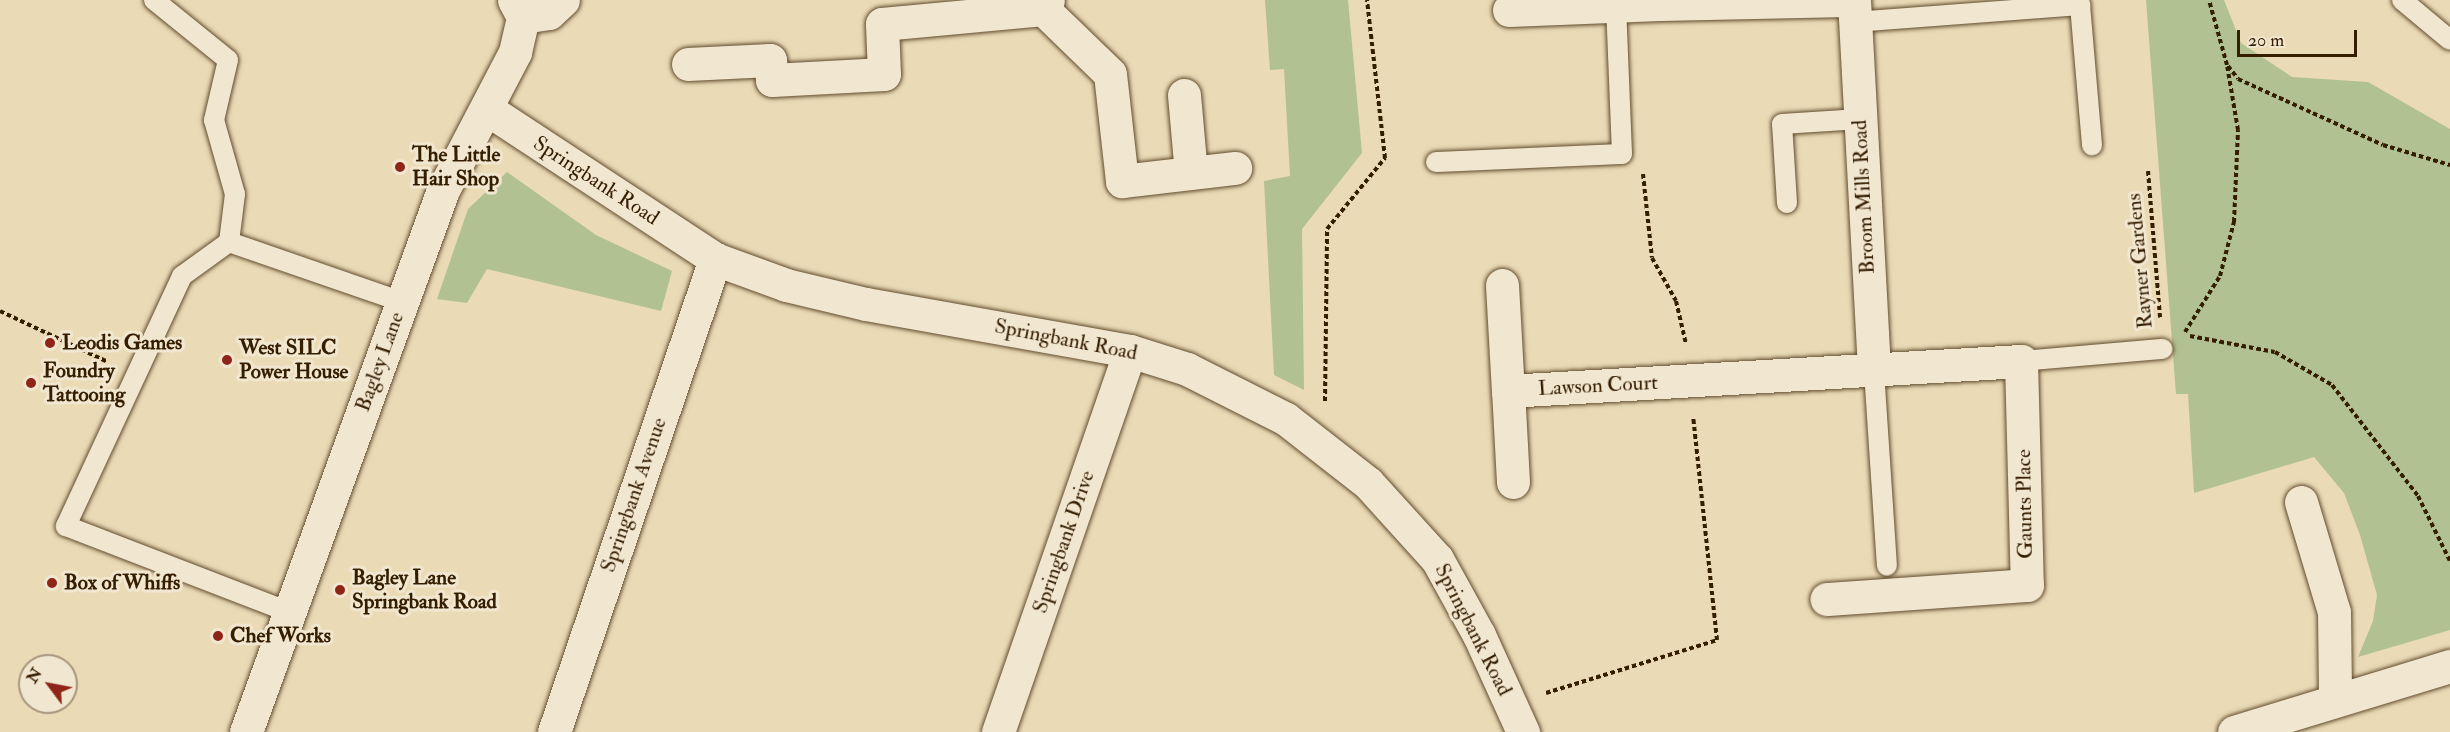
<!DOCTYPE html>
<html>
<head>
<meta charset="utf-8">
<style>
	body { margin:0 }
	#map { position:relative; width:2450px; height:732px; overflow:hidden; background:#eadab6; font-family:"IM FELL Double Pica",serif }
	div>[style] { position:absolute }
	.green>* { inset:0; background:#b1c192 }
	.path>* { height:4px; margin-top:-2px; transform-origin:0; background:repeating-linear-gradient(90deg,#351d00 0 4.5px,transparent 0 7.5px) }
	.roads { filter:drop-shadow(0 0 2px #624c2e) drop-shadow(0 0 2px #624c2e) }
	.lane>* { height:20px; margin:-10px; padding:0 10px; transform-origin:10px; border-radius:10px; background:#f1e7d0 }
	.street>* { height:33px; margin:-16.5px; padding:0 16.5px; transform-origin:16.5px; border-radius:16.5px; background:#f1e7d0 }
	.secondary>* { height:33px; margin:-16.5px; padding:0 16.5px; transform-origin:16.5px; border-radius:16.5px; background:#f1e7d0 }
	.dots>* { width:16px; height:16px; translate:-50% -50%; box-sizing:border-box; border:3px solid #f1e7d0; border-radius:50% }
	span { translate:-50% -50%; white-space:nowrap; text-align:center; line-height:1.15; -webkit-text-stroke:6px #f1e7d0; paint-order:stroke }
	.poi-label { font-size:21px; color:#351d00; font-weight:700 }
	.left { translate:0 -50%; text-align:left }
	.street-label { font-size:21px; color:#351d00 }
	.north { position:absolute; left:18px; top:654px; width:60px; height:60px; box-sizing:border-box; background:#f1e7d0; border:2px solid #a6967d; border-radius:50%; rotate:302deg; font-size:16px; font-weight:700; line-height:24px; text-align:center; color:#351d00 }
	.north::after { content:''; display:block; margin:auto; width:21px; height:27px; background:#8f2418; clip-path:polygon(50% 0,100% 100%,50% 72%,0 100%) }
	.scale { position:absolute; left:2237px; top:30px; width:120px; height:27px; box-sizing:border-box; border:3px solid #351d00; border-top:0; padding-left:8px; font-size:18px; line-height:21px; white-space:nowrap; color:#351d00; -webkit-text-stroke:4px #f1e7d0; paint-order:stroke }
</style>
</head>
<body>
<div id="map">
	<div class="green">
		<i style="clip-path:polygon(1265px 0,1348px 0,1362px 153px,1302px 229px,1304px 390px,1274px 375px,1264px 181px,1290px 176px,1284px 69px,1270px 70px)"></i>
		<i style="clip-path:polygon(2146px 0,2224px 0,2241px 43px,2292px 77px,2368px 82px,2450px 129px,2450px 630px,2358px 657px,2373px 621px,2377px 595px,2360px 535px,2344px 493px,2314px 457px,2194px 493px,2188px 394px,2176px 394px)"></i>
		<i style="clip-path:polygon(507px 172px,596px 235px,672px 271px,661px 311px,487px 269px,467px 303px,437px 299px,468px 209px)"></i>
	</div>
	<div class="path">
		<i style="left:2228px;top:66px;width:16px;rotate:52deg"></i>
		<i style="left:2238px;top:79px;width:159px;rotate:24.5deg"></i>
		<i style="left:2383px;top:145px;width:70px;rotate:16.6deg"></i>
		<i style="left:2148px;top:171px;width:147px;rotate:85.3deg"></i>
		<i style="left:1643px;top:174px;width:84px;rotate:83.9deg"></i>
		<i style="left:1652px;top:258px;width:49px;rotate:60.8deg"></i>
		<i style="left:1676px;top:301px;width:44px;rotate:76.9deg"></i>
		<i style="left:0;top:311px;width:119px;rotate:25.3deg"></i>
		<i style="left:2185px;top:332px;width:66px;rotate:-58deg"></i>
		<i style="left:2220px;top:276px;width:56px;rotate:-75.5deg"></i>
		<i style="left:2234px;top:222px;width:92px;rotate:-87.5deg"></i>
		<i style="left:2238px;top:130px;width:66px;rotate:-99.6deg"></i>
		<i style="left:2227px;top:65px;width:67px;rotate:-105.5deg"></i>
		<i style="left:2190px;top:336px;width:86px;rotate:10.7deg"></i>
		<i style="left:2275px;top:352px;width:66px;rotate:30.1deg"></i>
		<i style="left:2332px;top:385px;width:140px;rotate:52.2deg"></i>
		<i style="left:2418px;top:496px;width:72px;rotate:63.8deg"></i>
		<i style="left:1325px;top:401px;width:172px;rotate:-89.3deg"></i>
		<i style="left:1327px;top:229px;width:92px;rotate:-50.8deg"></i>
		<i style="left:1385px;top:158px;width:159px;rotate:-96.5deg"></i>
		<i style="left:1546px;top:693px;width:179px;rotate:-17.2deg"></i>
		<i style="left:1717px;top:640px;width:224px;rotate:-96.1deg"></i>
	</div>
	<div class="roads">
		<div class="lane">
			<i style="left:154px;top:0;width:95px;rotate:39deg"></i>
			<i style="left:228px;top:60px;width:62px;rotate:103.1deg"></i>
			<i style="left:214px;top:120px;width:77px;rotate:74.2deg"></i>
			<i style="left:235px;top:194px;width:48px;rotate:97.1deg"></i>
			<i style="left:229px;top:242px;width:58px;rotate:144.1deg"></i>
			<i style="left:182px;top:276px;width:276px;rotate:114.9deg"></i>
			<i style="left:66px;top:526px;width:239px;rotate:21.1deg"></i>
			<i style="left:2402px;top:0;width:62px;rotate:39.8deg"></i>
			<i style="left:1854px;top:22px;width:227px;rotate:-4.3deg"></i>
			<i style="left:2080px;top:5px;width:141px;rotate:85.1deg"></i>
			<i style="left:1436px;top:162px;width:186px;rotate:-2.5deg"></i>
			<i style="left:1622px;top:154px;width:148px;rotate:-92.3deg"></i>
			<i style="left:1787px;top:203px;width:79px;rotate:-93.6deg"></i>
			<i style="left:1782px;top:124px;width:78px;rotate:-3.7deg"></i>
			<i style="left:229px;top:242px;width:183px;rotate:19.1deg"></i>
			<i style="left:2021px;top:361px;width:142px;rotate:-4.9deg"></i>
			<i style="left:1874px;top:371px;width:195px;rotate:86.2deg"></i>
		</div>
		<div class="street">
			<i style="left:1660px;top:0;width:4px;rotate:90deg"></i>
			<i style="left:1660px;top:4px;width:187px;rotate:-1.2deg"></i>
			<i style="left:1854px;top:0;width:372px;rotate:86.9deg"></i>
			<i style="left:1043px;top:9px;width:93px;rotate:44.1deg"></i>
			<i style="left:1110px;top:74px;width:108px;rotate:83.6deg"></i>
			<i style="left:1122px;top:181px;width:114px;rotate:-6.6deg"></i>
			<i style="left:1509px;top:10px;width:151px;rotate:-2.3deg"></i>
			<i style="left:688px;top:64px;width:82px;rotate:-2.8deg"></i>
			<i style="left:770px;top:60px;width:20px;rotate:84deg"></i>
			<i style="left:772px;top:80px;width:112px;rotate:-3.1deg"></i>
			<i style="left:884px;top:74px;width:50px;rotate:-92.3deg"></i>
			<i style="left:882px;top:24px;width:162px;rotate:-5.3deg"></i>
			<i style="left:1043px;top:9px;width:10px;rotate:-61deg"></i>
			<i style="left:1184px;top:95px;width:78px;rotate:84.9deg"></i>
			<i style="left:487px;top:109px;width:273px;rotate:33.3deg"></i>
			<i style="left:715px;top:259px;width:76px;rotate:20.1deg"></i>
			<i style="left:786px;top:285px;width:82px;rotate:13.4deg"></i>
			<i style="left:866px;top:304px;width:268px;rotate:10.1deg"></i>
			<i style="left:1130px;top:351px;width:60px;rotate:17.5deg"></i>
			<i style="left:1187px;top:369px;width:111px;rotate:26.8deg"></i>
			<i style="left:1286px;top:419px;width:104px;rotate:38deg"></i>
			<i style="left:1368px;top:483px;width:103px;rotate:47.8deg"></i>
			<i style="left:1437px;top:559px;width:87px;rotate:61.1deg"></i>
			<i style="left:1479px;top:635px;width:107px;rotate:65.6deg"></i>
			<i style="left:1502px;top:285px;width:106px;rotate:86.8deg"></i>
			<i style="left:1513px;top:482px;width:91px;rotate:-93.1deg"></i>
			<i style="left:1508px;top:391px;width:514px;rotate:-3.35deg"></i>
			<i style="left:2021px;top:361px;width:224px;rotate:88.5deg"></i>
			<i style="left:2027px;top:585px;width:201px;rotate:176deg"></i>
			<i style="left:2301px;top:502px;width:115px;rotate:73.3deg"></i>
			<i style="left:2334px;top:612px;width:87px;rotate:89.3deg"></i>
			<i style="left:554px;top:732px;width:500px;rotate:-71.2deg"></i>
			<i style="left:998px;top:732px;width:403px;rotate:-70.9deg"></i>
			<i style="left:2234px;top:732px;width:226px;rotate:-17deg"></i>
		</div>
		<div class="secondary">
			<i style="left:523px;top:17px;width:26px;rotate:-9deg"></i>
			<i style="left:549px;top:13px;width:19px;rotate:-43deg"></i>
			<i style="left:246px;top:732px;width:577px;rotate:-70.03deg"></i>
			<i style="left:443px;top:190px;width:156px;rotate:-62.4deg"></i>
			<i style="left:515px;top:52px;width:36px;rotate:-77deg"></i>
			<i style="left:523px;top:17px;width:19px;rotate:-118deg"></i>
		</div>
	</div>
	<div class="dots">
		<i style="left:400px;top:167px;background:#8f2418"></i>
		<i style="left:50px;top:343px;background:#8f2418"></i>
		<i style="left:227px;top:360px;background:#8f2418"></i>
		<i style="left:31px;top:383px;background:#8f2418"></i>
		<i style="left:52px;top:583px;background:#8f2418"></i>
		<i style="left:340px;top:590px;background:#8f2418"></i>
		<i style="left:218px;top:636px;background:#8f2418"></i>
	</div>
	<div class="poi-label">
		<span class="left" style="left:412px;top:167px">The Little<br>Hair Shop</span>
		<span class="left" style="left:62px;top:343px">Leodis Games</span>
		<span class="left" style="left:239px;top:360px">West SILC<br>Power House</span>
		<span class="left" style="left:43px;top:383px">Foundry<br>Tattooing</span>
		<span class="left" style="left:352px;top:590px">Bagley Lane<br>Springbank Road</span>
		<span class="left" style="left:64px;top:583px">Box of Whiffs</span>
		<span class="left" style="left:230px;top:636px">Chef Works</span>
	</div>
	<div class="street-label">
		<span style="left:596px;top:181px;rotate:33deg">Springbank Road</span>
		<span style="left:1864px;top:197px;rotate:-93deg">Broom Mills Road</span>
		<span style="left:2140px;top:261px;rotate:-95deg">Rayner Gardens</span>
		<span style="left:1066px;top:340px;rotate:11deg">Springbank Road</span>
		<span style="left:380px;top:362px;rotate:-70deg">Bagley Lane</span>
		<span style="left:1598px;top:386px;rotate:-3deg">Lawson Court</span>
		<span style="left:634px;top:495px;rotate:-71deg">Springbank Avenue</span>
		<span style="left:2025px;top:504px;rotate:-91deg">Gaunts Place</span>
		<span style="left:1064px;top:542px;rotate:-71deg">Springbank Drive</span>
		<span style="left:1473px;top:630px;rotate:63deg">Springbank Road</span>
	</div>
	<div class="north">N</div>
	<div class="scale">20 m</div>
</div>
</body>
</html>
